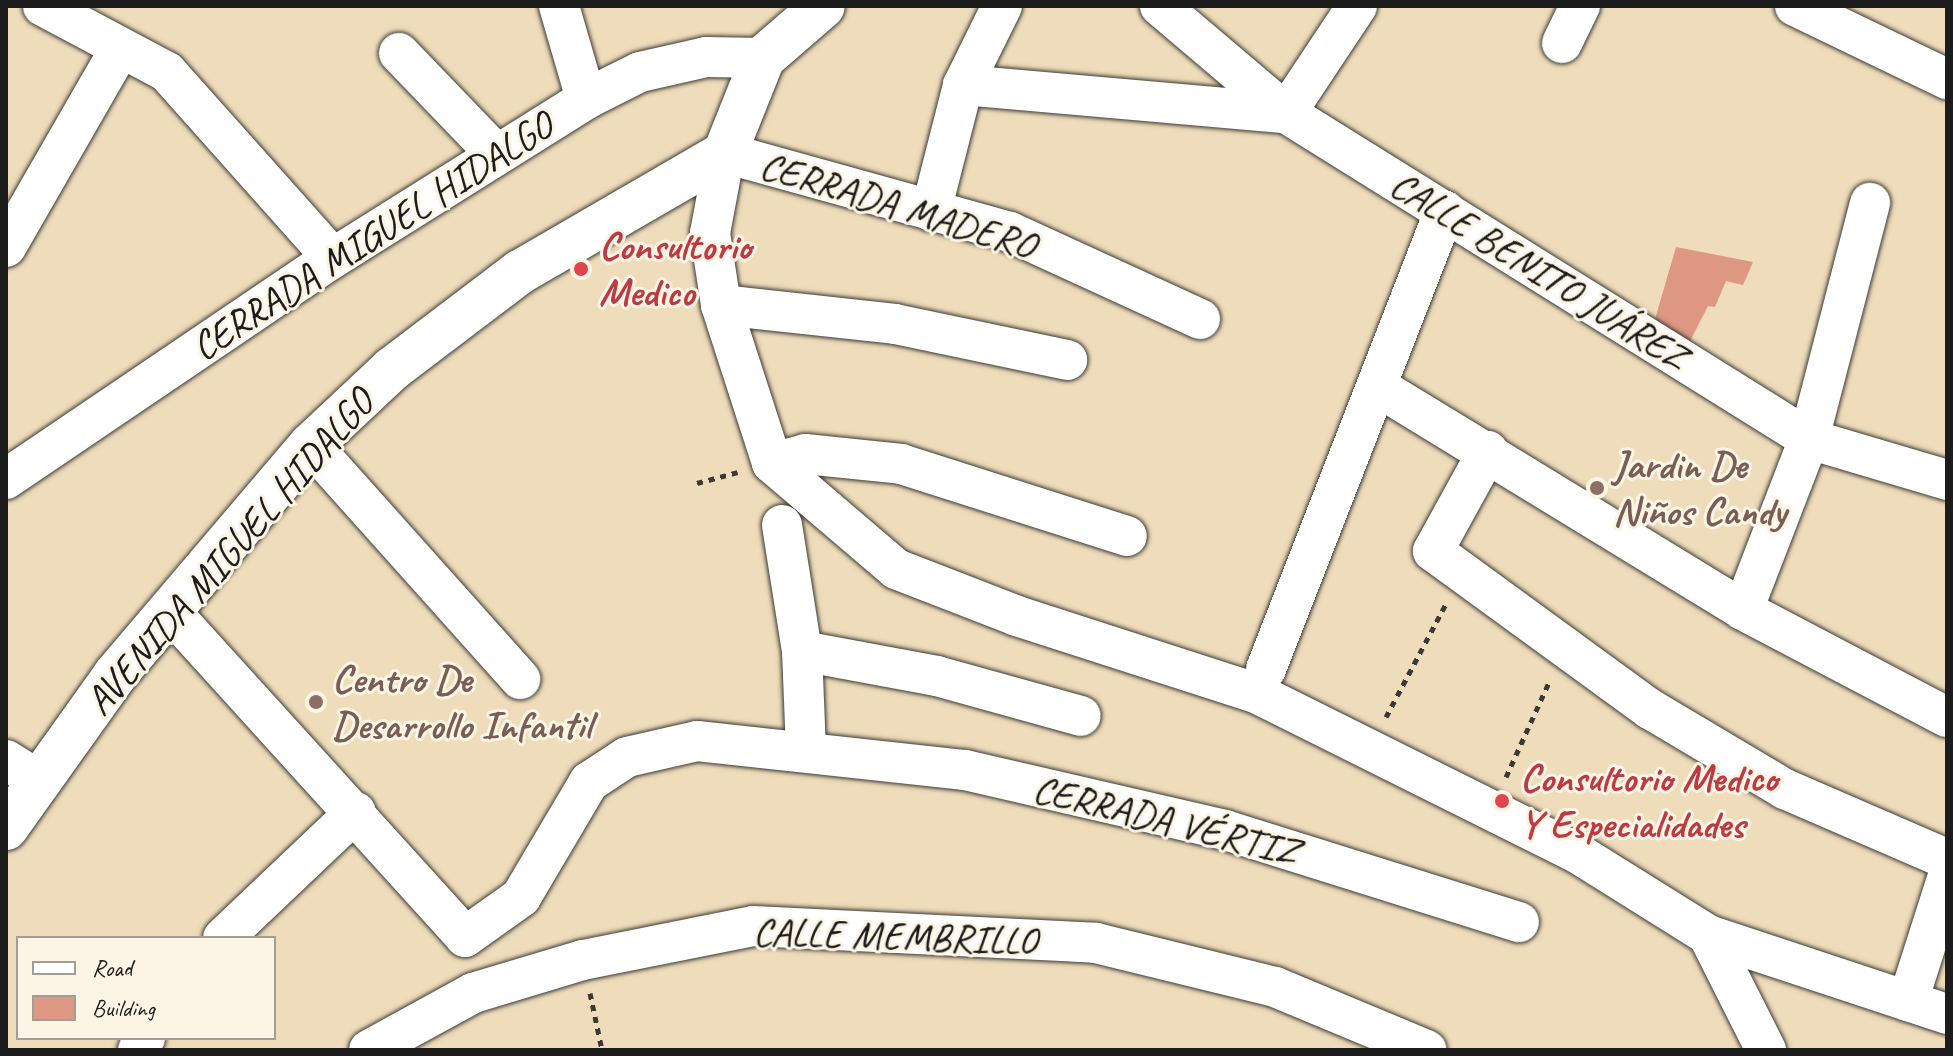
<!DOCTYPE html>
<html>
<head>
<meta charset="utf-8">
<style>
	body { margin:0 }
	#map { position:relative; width:1953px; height:1056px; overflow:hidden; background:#eedcba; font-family:Caveat,sans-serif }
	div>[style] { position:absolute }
	.building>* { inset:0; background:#de9783 }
	.path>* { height:5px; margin-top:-2.5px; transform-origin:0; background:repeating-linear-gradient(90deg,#3c3934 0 6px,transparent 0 12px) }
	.roads { filter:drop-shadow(0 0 2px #3c3934) drop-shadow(0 0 2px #3c3934) }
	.minor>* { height:40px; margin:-20px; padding:0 20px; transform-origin:20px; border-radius:20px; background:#fff }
	.tertiary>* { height:44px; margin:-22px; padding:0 22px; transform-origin:22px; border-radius:22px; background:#fff }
	.dots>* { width:22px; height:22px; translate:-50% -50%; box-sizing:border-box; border:4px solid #fcf5e5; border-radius:50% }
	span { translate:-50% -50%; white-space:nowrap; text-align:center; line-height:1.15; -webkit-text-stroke:6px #fcf5e5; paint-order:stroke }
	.street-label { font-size:40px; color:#1c1c1c }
	.health-label { font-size:40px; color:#be3a42; font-weight:700 }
	.left { translate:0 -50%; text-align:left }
	.education-label { font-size:40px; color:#785e54; font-weight:700 }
	.frame { position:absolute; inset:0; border:8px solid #1c1c1c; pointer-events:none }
	.legend { position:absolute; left:16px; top:936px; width:260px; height:104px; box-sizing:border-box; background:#fcf5e5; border:2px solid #a29e95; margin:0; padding:10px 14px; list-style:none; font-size:24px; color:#1c1c1c }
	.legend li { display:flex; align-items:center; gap:16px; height:40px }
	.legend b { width:40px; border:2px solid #a29e95 }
</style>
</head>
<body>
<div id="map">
	<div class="building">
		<i style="clip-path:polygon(1676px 247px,1753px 262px,1743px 285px,1726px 281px,1715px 307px,1708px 306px,1687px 347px,1653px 326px)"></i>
	</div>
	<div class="path">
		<i style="left:697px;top:483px;width:42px;rotate:-15deg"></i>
		<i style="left:1386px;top:717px;width:130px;rotate:-62.1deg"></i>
		<i style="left:1506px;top:777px;width:107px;rotate:-65.6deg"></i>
		<i style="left:590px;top:993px;width:58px;rotate:78.1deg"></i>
	</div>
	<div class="roads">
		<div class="minor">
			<i style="left:43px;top:6px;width:140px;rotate:28deg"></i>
			<i style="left:167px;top:72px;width:249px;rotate:48.3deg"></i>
			<i style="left:559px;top:6px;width:97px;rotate:73.8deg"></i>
			<i style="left:1160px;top:6px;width:165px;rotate:40.3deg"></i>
			<i style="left:1286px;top:113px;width:616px;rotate:31.94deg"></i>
			<i style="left:1809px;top:439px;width:144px;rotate:16.5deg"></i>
			<i style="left:1795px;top:6px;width:169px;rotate:25.7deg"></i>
			<i style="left:1562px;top:43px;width:41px;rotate:-64.1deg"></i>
			<i style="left:399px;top:53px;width:141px;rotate:46.1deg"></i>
			<i style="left:963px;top:85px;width:324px;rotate:5deg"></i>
			<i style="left:1286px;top:113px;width:128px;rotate:-56.4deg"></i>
			<i style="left:931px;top:211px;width:130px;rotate:-75.7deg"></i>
			<i style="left:963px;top:85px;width:88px;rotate:-63.7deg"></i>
			<i style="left:6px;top:247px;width:228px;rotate:-60.1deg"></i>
			<i style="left:721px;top:305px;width:175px;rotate:6.2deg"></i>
			<i style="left:895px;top:324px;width:176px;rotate:11.8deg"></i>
			<i style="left:1200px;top:319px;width:209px;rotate:-155.4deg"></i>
			<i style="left:1010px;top:232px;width:296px;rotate:-164.5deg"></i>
			<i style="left:725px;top:153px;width:81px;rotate:100.6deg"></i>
			<i style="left:710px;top:233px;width:73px;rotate:81.3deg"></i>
			<i style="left:721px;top:305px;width:166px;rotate:72.1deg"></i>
			<i style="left:772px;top:463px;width:163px;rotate:40.5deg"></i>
			<i style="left:896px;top:569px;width:130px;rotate:21.2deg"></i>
			<i style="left:1017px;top:616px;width:251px;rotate:17.9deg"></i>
			<i style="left:1256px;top:693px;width:359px;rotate:26.5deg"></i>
			<i style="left:1577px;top:853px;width:155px;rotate:32deg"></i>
			<i style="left:1708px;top:935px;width:252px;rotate:18.3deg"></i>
			<i style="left:1378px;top:387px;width:428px;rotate:31.4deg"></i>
			<i style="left:1743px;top:610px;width:230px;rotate:27.7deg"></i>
			<i style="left:311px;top:445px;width:314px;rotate:48.2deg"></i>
			<i style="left:1488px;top:451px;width:114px;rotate:118.8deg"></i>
			<i style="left:1433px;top:551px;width:268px;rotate:36.1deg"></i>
			<i style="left:1650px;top:709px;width:157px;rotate:30.7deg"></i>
			<i style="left:1785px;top:789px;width:176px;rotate:23.4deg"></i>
			<i style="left:772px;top:463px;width:34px;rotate:-15deg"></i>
			<i style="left:805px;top:454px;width:97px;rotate:5.9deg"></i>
			<i style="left:901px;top:464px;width:237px;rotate:17.7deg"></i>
			<i style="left:6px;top:479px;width:395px;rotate:-34.1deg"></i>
			<i style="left:333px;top:258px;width:299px;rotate:-32.1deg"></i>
			<i style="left:586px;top:99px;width:60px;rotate:-26.6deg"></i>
			<i style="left:640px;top:72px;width:68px;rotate:-12.8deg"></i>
			<i style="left:706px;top:57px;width:57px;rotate:1deg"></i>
			<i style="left:782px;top:525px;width:128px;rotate:81deg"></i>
			<i style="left:802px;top:651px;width:100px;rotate:87.7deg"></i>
			<i style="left:169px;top:610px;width:441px;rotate:47.8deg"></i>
			<i style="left:465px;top:937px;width:69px;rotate:-35.5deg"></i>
			<i style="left:521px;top:897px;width:134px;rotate:-59.4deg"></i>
			<i style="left:589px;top:782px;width:45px;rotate:-33.3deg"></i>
			<i style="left:627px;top:757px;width:72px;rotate:-12.9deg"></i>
			<i style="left:697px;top:741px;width:270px;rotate:6.2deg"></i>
			<i style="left:965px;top:770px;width:267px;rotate:13deg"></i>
			<i style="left:1225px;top:830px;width:308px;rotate:17.4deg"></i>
			<i style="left:1743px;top:610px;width:183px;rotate:-68.9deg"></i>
			<i style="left:1809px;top:439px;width:244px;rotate:-75.5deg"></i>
			<i style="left:802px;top:651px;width:137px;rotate:10.5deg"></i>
			<i style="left:937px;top:676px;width:149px;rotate:15.5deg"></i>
			<i style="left:1266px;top:669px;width:492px;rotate:-68.7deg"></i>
			<i style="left:6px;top:760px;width:36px;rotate:32deg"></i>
			<i style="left:1708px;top:935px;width:129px;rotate:63.2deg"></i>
			<i style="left:223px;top:938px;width:183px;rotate:-43.5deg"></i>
			<i style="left:1908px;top:1001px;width:128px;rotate:-72.3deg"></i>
			<i style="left:138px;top:1050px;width:14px;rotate:-60deg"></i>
			<i style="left:369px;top:1050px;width:119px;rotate:-28.7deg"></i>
			<i style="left:473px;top:993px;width:115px;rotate:-16.7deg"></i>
			<i style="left:583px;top:960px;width:173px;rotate:-11.3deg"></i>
			<i style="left:753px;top:926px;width:343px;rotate:2.8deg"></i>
			<i style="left:1096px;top:943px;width:184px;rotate:13.8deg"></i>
			<i style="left:1275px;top:987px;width:164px;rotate:22.6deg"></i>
		</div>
		<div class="tertiary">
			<i style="left:6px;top:828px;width:188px;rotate:-54.5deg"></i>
			<i style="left:115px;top:675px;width:302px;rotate:-49.6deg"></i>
			<i style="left:311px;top:445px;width:111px;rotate:-43.2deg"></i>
			<i style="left:392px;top:369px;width:161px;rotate:-37.2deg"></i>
			<i style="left:520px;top:272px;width:237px;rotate:-30.1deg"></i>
			<i style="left:725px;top:153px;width:102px;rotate:-68.2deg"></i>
			<i style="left:763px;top:58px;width:79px;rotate:-40.9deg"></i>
		</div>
	</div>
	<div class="dots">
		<i style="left:581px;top:269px;background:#e0444e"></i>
		<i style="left:1597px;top:488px;background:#8d6e63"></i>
		<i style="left:316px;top:702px;background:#8d6e63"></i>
		<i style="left:1502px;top:801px;background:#e0444e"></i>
	</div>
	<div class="street-label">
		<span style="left:898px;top:205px;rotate:17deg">CERRADA MADERO</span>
		<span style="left:372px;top:236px;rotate:-33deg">CERRADA MIGUEL HIDALGO</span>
		<span style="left:1539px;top:270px;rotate:32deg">CALLE BENITO JUÁREZ</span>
		<span style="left:229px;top:552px;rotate:-49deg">AVENIDA MIGUEL HIDALGO</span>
		<span style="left:1166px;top:820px;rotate:14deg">CERRADA VÉRTIZ</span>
		<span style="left:895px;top:936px;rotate:2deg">CALLE MEMBRILLO</span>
	</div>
	<div class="health-label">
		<span class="left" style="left:599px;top:269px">Consultorio<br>Medico</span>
		<span class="left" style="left:1520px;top:801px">Consultorio Medico<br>Y Especialidades</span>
	</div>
	<div class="education-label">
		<span class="left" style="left:1613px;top:488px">Jardin De<br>Niños Candy</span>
		<span class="left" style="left:332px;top:702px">Centro De<br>Desarrollo Infantil</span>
	</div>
	<div class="frame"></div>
	<ul class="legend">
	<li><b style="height:10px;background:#fff"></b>Road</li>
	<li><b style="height:22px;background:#de9783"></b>Building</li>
	</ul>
</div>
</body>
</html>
